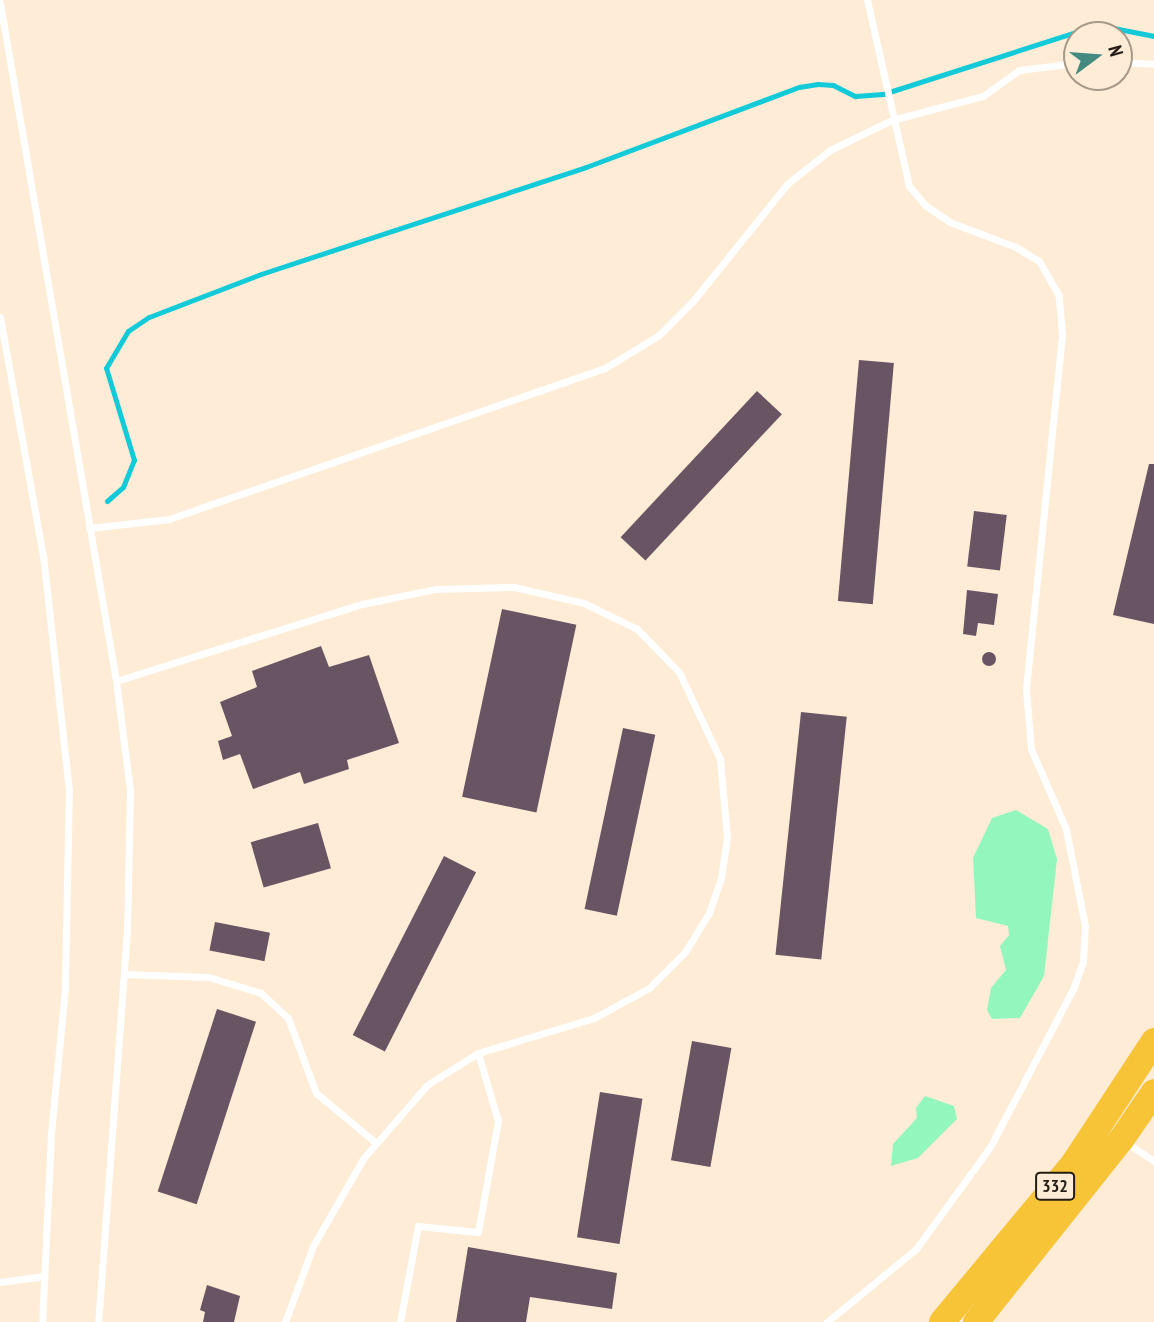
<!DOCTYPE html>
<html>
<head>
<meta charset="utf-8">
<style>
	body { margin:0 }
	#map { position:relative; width:1154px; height:1322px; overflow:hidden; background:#feecd6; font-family:"PT Sans Narrow",sans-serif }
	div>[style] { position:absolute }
	.green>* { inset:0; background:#93f7bd }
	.stream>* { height:5px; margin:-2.5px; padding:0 2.5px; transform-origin:2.5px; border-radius:2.5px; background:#13cbd8 }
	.building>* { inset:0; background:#695463; transform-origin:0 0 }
	.round { border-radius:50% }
	.lane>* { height:7px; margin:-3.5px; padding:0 3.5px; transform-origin:3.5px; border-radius:3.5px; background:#fff }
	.highway>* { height:26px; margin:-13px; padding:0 13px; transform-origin:13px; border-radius:13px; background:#f7c438 }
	span { translate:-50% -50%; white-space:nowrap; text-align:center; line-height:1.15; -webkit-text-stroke:7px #feecd6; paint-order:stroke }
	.shield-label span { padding:2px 5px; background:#feecd6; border:2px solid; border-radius:5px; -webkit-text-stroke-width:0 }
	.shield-label { font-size:18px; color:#241d15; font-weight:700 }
	.north { position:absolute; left:1063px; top:21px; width:70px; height:70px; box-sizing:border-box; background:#feecd6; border:2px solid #a79989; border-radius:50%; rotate:74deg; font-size:19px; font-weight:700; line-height:28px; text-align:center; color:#241d15 }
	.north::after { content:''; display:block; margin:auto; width:24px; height:32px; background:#458a80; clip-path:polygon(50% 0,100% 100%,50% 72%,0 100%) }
</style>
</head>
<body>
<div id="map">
	<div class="green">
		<i style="clip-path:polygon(1016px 810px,1048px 829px,1057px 859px,1044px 976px,1020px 1018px,992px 1019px,987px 1010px,991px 988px,1006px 970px,1000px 946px,1009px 935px,1008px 926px,976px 918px,973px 858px,992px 818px)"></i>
		<i style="clip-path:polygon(925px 1096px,954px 1106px,957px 1119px,918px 1158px,891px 1166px,893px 1144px,917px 1118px,916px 1108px)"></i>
	</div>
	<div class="stream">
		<i style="left:107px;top:501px;width:21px;rotate:-41deg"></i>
		<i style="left:123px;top:487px;width:29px;rotate:-68deg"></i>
		<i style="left:134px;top:460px;width:96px;rotate:-106.9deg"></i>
		<i style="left:106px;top:368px;width:43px;rotate:-59.3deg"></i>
		<i style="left:128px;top:331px;width:25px;rotate:-34deg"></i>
		<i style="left:149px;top:317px;width:120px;rotate:-21deg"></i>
		<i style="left:261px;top:274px;width:342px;rotate:-18.2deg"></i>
		<i style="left:586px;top:167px;width:228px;rotate:-20.6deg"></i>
		<i style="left:799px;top:87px;width:19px;rotate:-9deg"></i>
		<i style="left:818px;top:84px;width:15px;rotate:4deg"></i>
		<i style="left:833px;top:85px;width:25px;rotate:27deg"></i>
		<i style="left:855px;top:96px;width:28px;rotate:-4deg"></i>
		<i style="left:883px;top:94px;width:226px;rotate:-17.8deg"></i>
		<i style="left:1098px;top:25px;width:57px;rotate:11.1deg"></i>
	</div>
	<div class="building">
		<i style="left:859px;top:360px;width:35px;height:242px;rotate:5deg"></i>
		<i style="left:757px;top:391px;width:34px;height:200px;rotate:43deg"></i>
		<i style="clip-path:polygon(1149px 464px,1154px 464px,1154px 624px,1113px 615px)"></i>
		<i style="left:974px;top:511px;width:33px;height:56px;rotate:7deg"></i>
		<i style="clip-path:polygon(967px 590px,998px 594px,994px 625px,978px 623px,976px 636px,963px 634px)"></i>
		<i style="left:502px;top:609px;width:76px;height:192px;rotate:12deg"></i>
		<i style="clip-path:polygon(321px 646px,329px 667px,369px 655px,399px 743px,347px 760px,349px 769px,304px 784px,300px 772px,253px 789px,240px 754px,223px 760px,218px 741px,232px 736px,220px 702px,257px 687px,252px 671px)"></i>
		<i class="round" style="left:982px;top:652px;width:14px;height:14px"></i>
		<i style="left:801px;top:712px;width:46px;height:244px;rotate:6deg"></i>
		<i style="left:623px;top:728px;width:33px;height:185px;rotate:12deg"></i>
		<i style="left:318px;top:823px;width:47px;height:70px;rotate:74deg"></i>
		<i style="left:444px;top:856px;width:36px;height:201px;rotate:27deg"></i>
		<i style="left:215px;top:922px;width:56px;height:29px;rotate:11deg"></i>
		<i style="left:217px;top:1009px;width:41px;height:192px;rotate:18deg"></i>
		<i style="left:692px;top:1041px;width:40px;height:121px;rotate:10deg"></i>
		<i style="left:600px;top:1092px;width:43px;height:147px;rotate:9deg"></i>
		<i style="clip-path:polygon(468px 1247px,617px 1273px,612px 1309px,530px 1297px,526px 1322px,456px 1322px)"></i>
		<i style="clip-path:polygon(207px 1285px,240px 1296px,234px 1322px,203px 1322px,205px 1312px,200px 1310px)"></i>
	</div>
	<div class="lane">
		<i style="left:0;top:3px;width:688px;rotate:80.29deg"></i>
		<i style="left:116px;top:681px;width:110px;rotate:82.7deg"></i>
		<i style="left:130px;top:790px;width:140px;rotate:91.2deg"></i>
		<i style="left:127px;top:930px;width:393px;rotate:94.2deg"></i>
		<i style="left:1119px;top:62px;width:35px;rotate:3deg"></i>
		<i style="left:0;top:317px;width:242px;rotate:79.8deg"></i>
		<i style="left:43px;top:555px;width:235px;rotate:83.7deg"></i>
		<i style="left:69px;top:789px;width:199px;rotate:91.2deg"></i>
		<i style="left:65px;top:988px;width:147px;rotate:95.5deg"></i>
		<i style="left:51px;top:1134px;width:188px;rotate:92.7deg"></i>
		<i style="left:89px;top:528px;width:81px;rotate:-6.4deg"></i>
		<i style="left:169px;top:519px;width:461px;rotate:-19.1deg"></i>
		<i style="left:605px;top:368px;width:63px;rotate:-31.4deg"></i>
		<i style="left:659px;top:335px;width:48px;rotate:-45deg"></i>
		<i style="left:693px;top:301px;width:150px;rotate:-51.2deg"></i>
		<i style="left:787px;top:184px;width:55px;rotate:-38.3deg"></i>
		<i style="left:830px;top:150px;width:69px;rotate:-25.8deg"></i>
		<i style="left:892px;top:120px;width:94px;rotate:-14.8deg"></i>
		<i style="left:983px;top:96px;width:44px;rotate:-35.8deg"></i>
		<i style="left:1019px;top:70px;width:58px;rotate:-6.9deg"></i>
		<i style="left:116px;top:681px;width:258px;rotate:-17.4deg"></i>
		<i style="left:362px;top:604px;width:76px;rotate:-11.5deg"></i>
		<i style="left:436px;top:589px;width:78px;rotate:-1.5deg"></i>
		<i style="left:514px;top:587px;width:72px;rotate:12.9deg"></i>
		<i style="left:584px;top:603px;width:59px;rotate:26.1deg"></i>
		<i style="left:637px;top:629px;width:60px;rotate:45.7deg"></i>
		<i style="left:679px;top:672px;width:96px;rotate:64.8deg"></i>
		<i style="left:720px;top:759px;width:78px;rotate:84.9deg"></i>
		<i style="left:727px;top:837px;width:41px;rotate:98.3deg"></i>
		<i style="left:721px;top:878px;width:37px;rotate:109deg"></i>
		<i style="left:709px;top:913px;width:46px;rotate:121.6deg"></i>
		<i style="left:685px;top:952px;width:51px;rotate:135deg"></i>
		<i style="left:649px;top:988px;width:63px;rotate:151.4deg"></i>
		<i style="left:594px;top:1018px;width:121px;rotate:163.2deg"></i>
		<i style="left:478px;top:1053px;width:60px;rotate:147.9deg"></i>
		<i style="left:427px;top:1085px;width:98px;rotate:130.9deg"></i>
		<i style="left:363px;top:1159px;width:100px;rotate:119.9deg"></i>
		<i style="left:313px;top:1246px;width:81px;rotate:110.2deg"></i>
		<i style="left:124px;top:974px;width:85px;rotate:2deg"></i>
		<i style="left:209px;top:977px;width:54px;rotate:17.1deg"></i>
		<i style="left:261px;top:993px;width:37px;rotate:43deg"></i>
		<i style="left:288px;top:1018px;width:80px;rotate:69.5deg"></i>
		<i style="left:316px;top:1093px;width:78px;rotate:39.8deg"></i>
		<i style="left:1125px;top:1142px;width:35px;rotate:33deg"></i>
		<i style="left:0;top:1282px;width:45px;rotate:-7.6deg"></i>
		<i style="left:400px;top:1322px;width:98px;rotate:-79.4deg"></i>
		<i style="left:418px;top:1226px;width:60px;rotate:5.7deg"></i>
		<i style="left:478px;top:1232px;width:113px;rotate:-79.8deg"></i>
		<i style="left:498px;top:1121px;width:71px;rotate:-106.4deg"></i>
		<i style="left:827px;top:1322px;width:115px;rotate:-39.4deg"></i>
		<i style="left:916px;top:1249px;width:126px;rotate:-54deg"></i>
		<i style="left:990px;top:1147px;width:178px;rotate:-62.3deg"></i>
		<i style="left:1073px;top:989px;width:29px;rotate:-70deg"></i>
		<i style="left:1083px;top:962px;width:36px;rotate:-87deg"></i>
		<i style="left:1085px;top:926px;width:99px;rotate:-101.1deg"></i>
		<i style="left:1066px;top:829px;width:87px;rotate:-113.6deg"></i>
		<i style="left:1031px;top:749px;width:60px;rotate:-94.8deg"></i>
		<i style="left:1026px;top:689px;width:357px;rotate:-84.2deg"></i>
		<i style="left:1062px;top:334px;width:38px;rotate:-95deg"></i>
		<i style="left:1059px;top:296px;width:40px;rotate:-119.7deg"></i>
		<i style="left:1039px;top:261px;width:27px;rotate:-149deg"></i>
		<i style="left:1016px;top:247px;width:71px;rotate:-159.3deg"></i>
		<i style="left:950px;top:222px;width:30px;rotate:-146deg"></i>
		<i style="left:925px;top:205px;width:25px;rotate:-130deg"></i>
		<i style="left:909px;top:186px;width:191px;rotate:-102.7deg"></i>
	</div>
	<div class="highway">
		<i style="left:942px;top:1322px;width:207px;rotate:-50.3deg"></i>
		<i style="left:1074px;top:1163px;width:146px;rotate:-56.7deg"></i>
		<i style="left:976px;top:1322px;width:233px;rotate:-51.5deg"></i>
		<i style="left:1121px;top:1140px;width:58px;rotate:-55.5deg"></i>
	</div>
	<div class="shield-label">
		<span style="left:1055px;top:1186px">332</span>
	</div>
	<div class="north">N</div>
</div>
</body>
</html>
